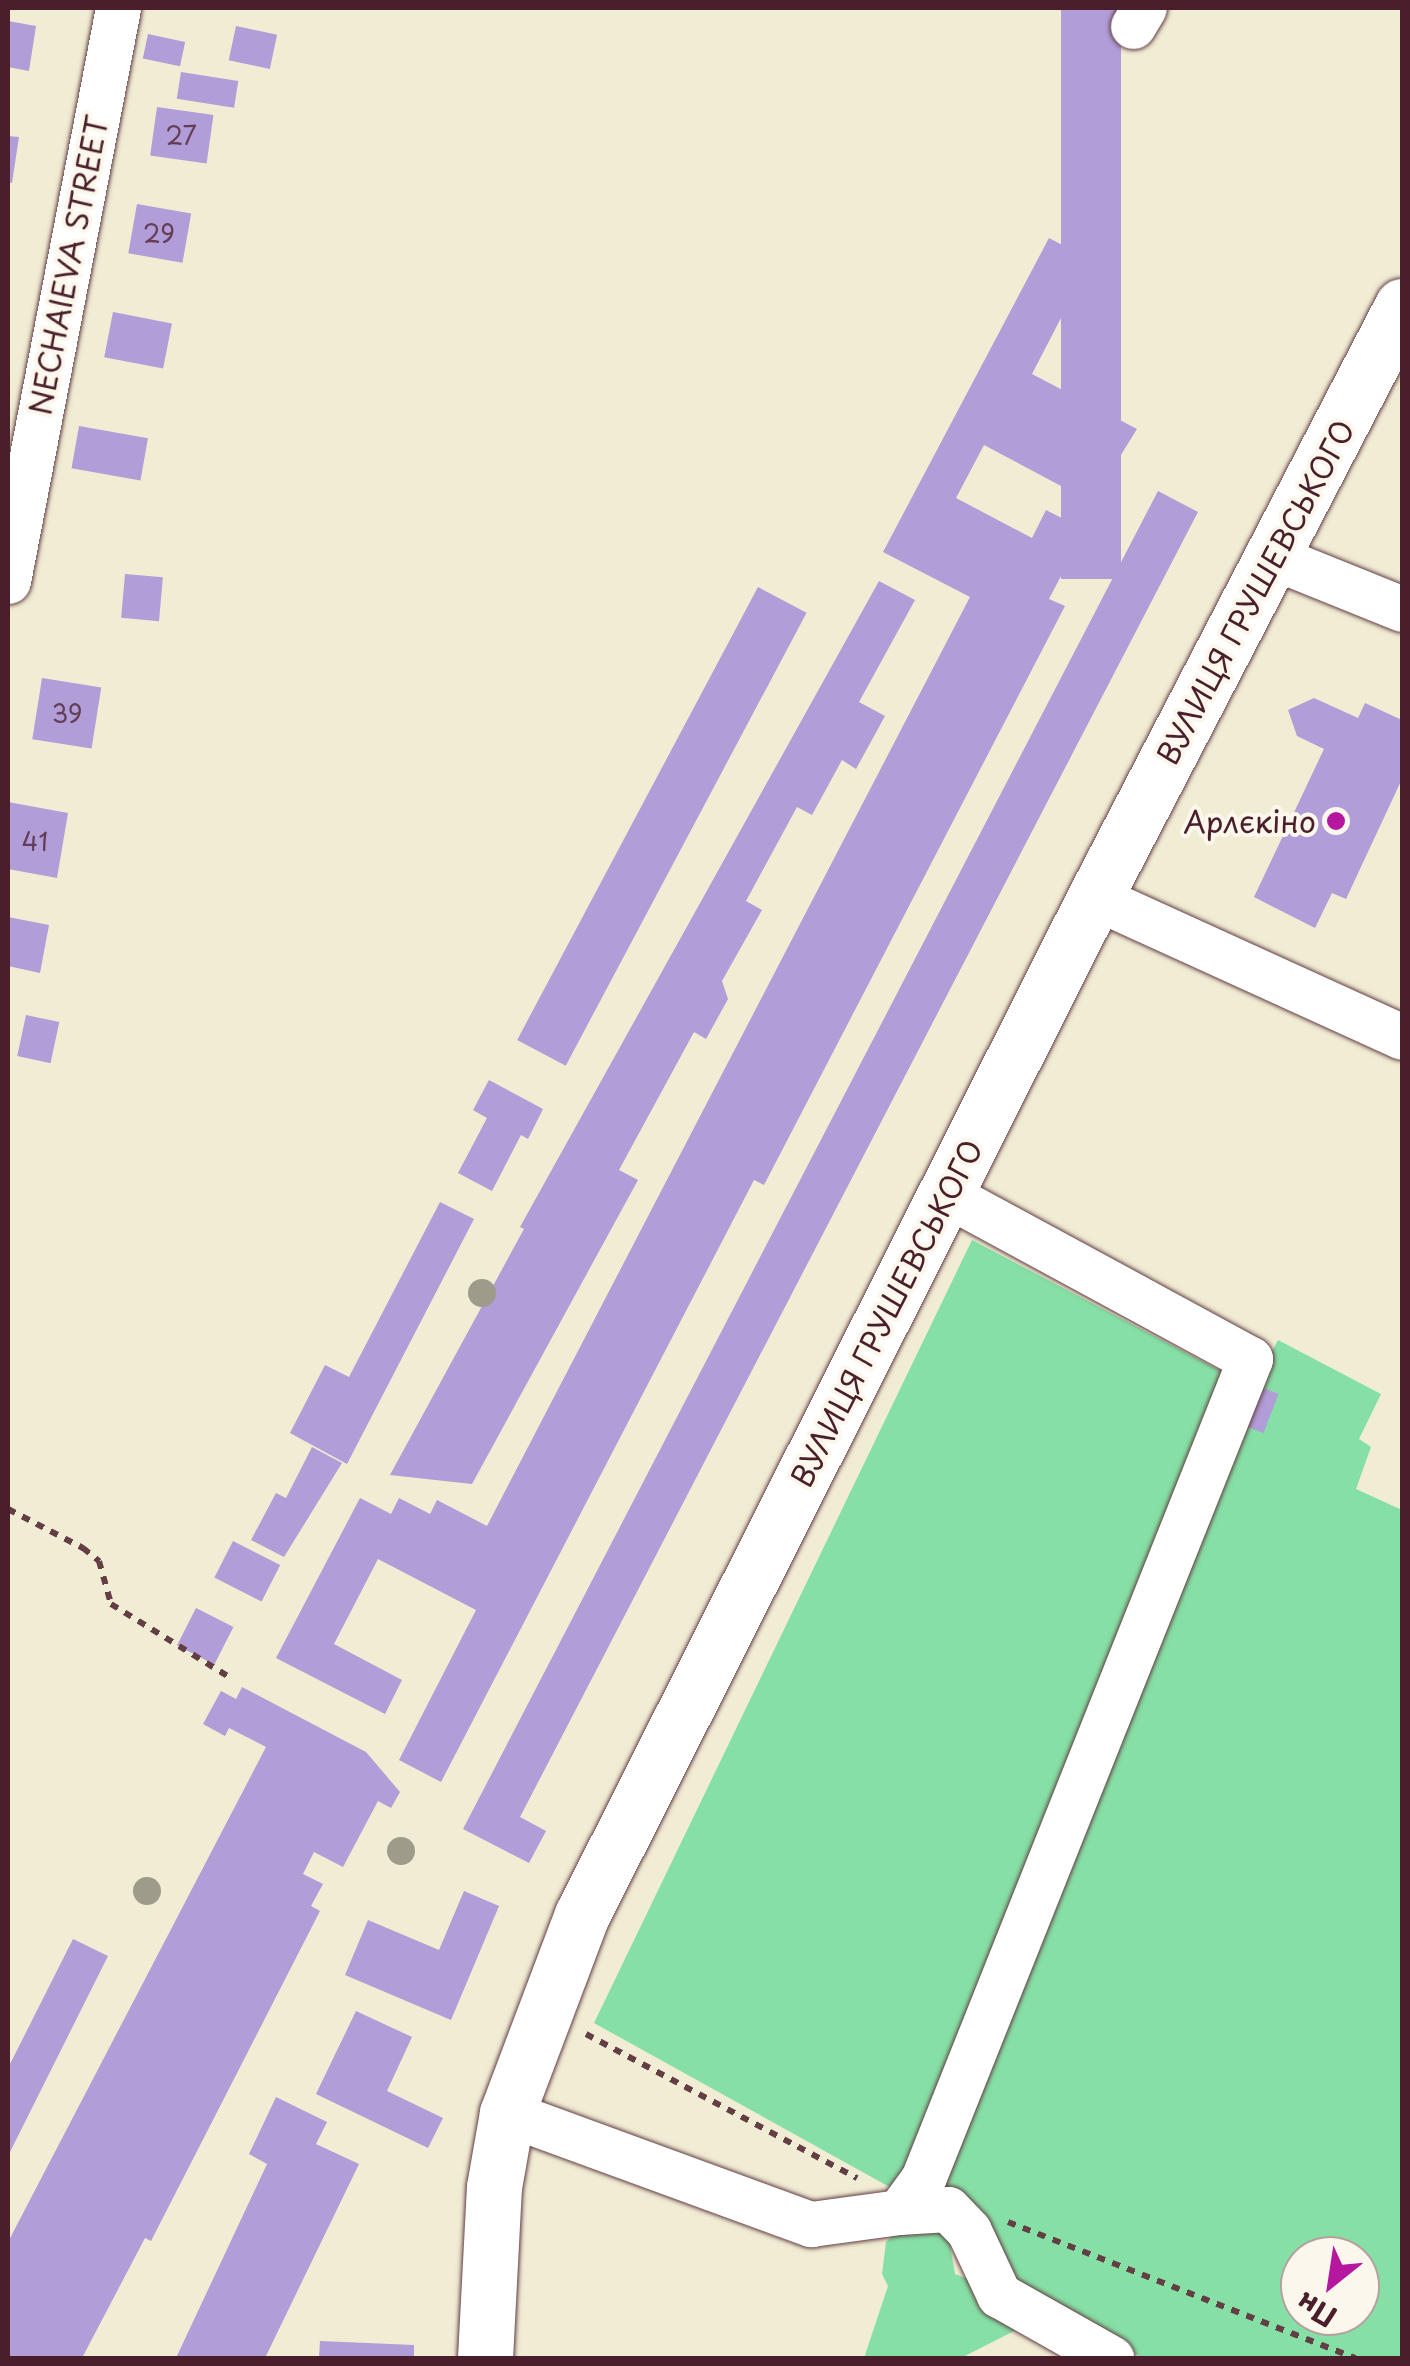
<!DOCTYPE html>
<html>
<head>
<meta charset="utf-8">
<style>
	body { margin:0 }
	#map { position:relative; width:1410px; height:2366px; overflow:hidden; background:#f1ecd4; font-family:"Playpen Sans",sans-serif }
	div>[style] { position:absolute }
	.green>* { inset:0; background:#86e0a5 }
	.building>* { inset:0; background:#b19dd7; transform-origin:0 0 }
	.path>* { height:6px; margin-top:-3px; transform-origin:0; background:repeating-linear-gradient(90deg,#633e44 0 8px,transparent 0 16px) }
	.roads { filter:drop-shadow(0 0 2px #633e44) drop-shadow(0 0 2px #633e44) }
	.minor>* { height:45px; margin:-22.5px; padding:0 22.5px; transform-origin:22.5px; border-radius:22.5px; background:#fff }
	.major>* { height:55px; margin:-27.5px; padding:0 27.5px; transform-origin:27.5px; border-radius:27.5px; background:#fff }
	.trees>* { width:28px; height:28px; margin:-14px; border-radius:50%; background:#9f9b8b }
	.dots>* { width:28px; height:28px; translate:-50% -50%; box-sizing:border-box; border:5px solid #fbf7ec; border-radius:50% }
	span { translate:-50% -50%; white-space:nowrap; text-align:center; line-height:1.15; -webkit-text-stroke:8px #fbf7ec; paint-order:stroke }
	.number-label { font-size:25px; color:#643e56 }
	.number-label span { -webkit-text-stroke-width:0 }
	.street-label { font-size:30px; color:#4a1f2b }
	.poi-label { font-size:30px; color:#4a1f2b }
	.right { translate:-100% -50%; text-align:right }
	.frame { position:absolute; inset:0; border:10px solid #4a1f2b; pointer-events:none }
	.north { position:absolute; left:1280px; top:2236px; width:100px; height:100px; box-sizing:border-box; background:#fbf7ec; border:2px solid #b4a19f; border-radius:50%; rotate:210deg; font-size:28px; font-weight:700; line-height:40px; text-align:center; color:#4a1f2b }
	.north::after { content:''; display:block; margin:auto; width:35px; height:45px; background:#b5179e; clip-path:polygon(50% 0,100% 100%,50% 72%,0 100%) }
</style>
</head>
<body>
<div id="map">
	<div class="green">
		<i style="clip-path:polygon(evenodd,972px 1240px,1253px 1388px,1278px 1340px,1381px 1394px,1359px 1439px,1371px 1447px,1356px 1489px,1402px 1510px,1402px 2358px,1143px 2358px,1008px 2286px,978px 2224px,944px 2185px,922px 2205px,594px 2023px,972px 1240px,1300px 2256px,1360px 2256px,1360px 2316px,1300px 2316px,1300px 2256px)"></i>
		<i style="clip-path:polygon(929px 2222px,948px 2234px,955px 2274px,982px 2284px,1024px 2326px,961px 2358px,864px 2358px,888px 2286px,882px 2274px,886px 2242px,903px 2225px)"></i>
	</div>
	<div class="building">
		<i style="left:1061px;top:8px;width:60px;height:571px"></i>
		<i style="clip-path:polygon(8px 21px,36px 26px,29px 71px,8px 67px)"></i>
		<i style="left:236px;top:26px;width:42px;height:35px;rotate:12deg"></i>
		<i style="left:148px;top:34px;width:38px;height:25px;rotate:12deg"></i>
		<i style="left:181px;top:72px;width:58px;height:27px;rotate:9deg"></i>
		<i style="left:157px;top:107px;width:57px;height:49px;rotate:8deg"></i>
		<i style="clip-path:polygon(8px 136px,19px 137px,12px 183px,8px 182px)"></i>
		<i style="left:137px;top:204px;width:55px;height:50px;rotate:10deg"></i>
		<i style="clip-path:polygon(1049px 238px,1091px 260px,1032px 374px,1137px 429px,1096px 495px,1065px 479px,1061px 486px,984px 445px,956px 498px,1032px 538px,1046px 510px,1085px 530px,1049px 599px,1065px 606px,764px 1185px,754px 1180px,441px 1782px,399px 1760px,476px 1610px,378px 1559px,334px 1644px,402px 1680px,385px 1714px,276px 1658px,360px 1498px,391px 1514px,399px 1498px,430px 1514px,437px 1500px,487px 1526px,970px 597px,883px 552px)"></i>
		<i style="left:113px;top:312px;width:60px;height:46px;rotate:11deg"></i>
		<i style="left:79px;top:426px;width:70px;height:43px;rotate:10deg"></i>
		<i style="clip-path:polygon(1158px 491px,1198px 512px,520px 1817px,546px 1831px,529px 1863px,463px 1829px)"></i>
		<i style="left:125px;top:574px;width:38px;height:44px;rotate:5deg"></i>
		<i style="clip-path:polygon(879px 581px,915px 600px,859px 702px,885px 716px,856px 769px,842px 760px,812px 815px,797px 807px,746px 901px,762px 910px,722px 981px,728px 999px,706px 1039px,694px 1032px,619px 1170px,638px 1180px,472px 1484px,390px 1475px,524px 1229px,520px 1227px)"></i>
		<i style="left:758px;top:587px;width:55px;height:513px;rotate:28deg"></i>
		<i style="left:42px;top:678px;width:60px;height:62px;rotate:9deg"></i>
		<i style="clip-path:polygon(1314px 698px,1358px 718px,1365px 703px,1402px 720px,1402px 779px,1346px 899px,1332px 893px,1315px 928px,1254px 897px,1324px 749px,1297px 736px,1288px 710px)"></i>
		<i style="clip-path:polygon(8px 802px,68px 813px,57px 878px,8px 869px)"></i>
		<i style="clip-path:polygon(8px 917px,49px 925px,40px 973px,8px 966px)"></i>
		<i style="left:26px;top:1015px;width:34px;height:42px;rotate:12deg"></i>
		<i style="clip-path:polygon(489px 1080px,543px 1109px,528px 1139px,521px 1135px,492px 1191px,458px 1173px,487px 1118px,473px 1110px)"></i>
		<i style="clip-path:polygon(440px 1202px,474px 1219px,347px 1464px,290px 1433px,325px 1365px,349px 1377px)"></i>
		<i style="left:1258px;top:1386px;width:22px;height:42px;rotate:21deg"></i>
		<i style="clip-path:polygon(312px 1447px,342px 1463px,284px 1557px,251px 1540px,276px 1493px,286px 1498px)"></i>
		<i style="left:233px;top:1541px;width:53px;height:41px;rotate:27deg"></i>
		<i style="left:196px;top:1608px;width:42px;height:42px;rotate:27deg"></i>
		<i style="clip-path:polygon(242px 1687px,366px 1752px,400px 1792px,391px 1808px,378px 1801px,343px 1867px,314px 1852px,303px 1874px,323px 1884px,311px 1906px,320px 1911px,151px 2241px,145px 2238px,82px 2358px,8px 2358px,8px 2242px,266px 1747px,229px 1728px,225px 1736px,203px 1724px,221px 1691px,236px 1699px)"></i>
		<i style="clip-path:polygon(464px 1891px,499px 1906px,451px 2020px,345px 1975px,368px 1920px,439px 1950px)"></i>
		<i style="clip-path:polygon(73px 1939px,108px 1956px,8px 2156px,8px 2068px)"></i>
		<i style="clip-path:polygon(356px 2011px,412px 2037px,387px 2091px,443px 2118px,428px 2148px,316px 2094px)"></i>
		<i style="clip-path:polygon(276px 2097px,327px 2122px,316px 2144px,359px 2164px,265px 2358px,176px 2358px,267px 2164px,249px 2154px)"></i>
		<i style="clip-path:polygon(320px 2341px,414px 2345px,414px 2358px,319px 2358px)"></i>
	</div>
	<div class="path">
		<i style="left:8px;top:1509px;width:85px;rotate:27.5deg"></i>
		<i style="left:83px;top:1548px;width:21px;rotate:39deg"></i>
		<i style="left:99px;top:1561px;width:45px;rotate:74.4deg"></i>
		<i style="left:111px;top:1604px;width:141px;rotate:31.7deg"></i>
		<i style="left:586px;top:2034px;width:307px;rotate:28deg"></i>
		<i style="left:1008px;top:2222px;width:373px;rotate:21.4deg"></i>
	</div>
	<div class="roads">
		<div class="minor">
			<i style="left:1133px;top:26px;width:21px;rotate:-59deg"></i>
			<i style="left:1276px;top:558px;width:136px;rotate:22deg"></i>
			<i style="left:8px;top:581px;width:583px;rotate:-79.13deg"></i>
			<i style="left:1095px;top:897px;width:337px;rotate:24.5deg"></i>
			<i style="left:507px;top:2113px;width:324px;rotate:20.1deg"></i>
			<i style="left:811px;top:2224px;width:89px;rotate:-7.8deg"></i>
			<i style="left:899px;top:2212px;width:41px;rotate:-54deg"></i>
			<i style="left:923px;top:2179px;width:883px;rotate:-68.26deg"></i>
			<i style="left:1250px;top:1359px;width:346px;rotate:-151.5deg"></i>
			<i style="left:899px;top:2212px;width:49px;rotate:-3.5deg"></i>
			<i style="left:948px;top:2209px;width:30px;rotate:46deg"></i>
			<i style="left:969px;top:2231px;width:71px;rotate:64.9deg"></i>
			<i style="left:999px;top:2295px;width:129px;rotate:29.4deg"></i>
		</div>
		<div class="major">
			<i style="left:485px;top:2358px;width:171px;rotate:-87deg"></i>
			<i style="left:494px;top:2187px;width:75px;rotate:-80deg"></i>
			<i style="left:507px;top:2113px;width:212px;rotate:-69.3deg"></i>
			<i style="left:582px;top:1915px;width:1140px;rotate:-63.26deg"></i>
			<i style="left:1095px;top:897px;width:666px;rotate:-62.55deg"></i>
		</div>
	</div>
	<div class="trees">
		<i style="left:482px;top:1293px"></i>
		<i style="left:401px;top:1851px"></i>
		<i style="left:147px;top:1891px"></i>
	</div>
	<div class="dots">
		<i style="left:1336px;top:821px;background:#b5179e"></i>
	</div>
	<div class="number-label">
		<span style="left:181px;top:135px">27</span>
		<span style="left:159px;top:233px">29</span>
		<span style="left:67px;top:713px">39</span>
		<span style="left:35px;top:841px">41</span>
	</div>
	<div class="street-label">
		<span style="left:68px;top:265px;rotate:-79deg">NECHAIEVA STREET</span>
		<span style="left:1255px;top:592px;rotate:-62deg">ВУЛИЦЯ ГРУШЕВСЬКОГО</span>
		<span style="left:886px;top:1313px;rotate:-63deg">ВУЛИЦЯ ГРУШЕВСЬКОГО</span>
	</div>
	<div class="poi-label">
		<span class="right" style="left:1316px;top:821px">Арлєкіно</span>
	</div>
	<div class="frame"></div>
	<div class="north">Пн</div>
</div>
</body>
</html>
